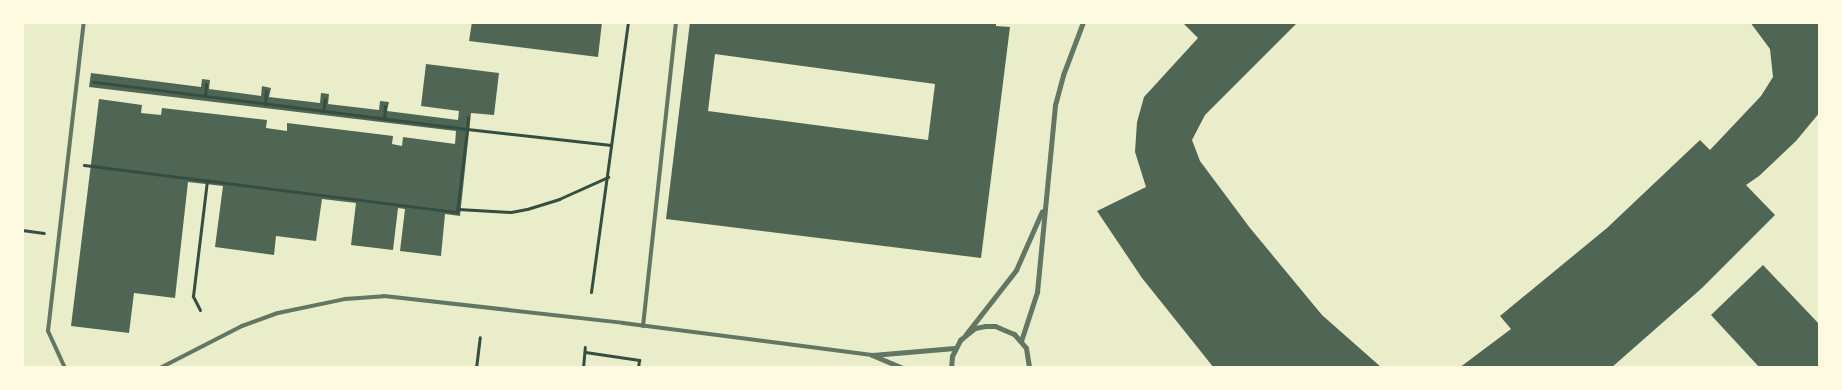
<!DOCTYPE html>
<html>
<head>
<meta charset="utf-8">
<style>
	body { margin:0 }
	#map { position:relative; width:1842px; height:390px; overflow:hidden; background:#e9edc9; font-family:"Nunito Sans",sans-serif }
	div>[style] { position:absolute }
	.building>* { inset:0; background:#4f6655 }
	.path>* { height:3px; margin:-1.5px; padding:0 1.5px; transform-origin:1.5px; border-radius:1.5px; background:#344e41 }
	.service>* { height:4px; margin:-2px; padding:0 2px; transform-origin:2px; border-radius:2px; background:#617663 }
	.minor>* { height:5px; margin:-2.5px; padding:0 2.5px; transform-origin:2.5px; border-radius:2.5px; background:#617663 }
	span { translate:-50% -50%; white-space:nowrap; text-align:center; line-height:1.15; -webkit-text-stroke:4.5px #fefae0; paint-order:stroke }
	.frame { position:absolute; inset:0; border:24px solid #fefae0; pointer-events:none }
</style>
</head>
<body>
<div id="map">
	<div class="building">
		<i style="clip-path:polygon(472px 22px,602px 22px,598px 57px,469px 41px)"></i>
		<i style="clip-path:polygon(evenodd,690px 22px,996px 22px,996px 26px,1010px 27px,981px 258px,666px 219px,690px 22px,715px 54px,935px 84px,928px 140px,708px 111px,715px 54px)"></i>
		<i style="clip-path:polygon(1182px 22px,1298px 22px,1205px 115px,1192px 140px,1200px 161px,1250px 228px,1322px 315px,1382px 368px,1214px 368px,1142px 278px,1097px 211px,1146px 187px,1135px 152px,1137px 122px,1144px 97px,1198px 38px)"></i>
		<i style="clip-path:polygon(1750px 22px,1820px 22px,1820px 112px,1796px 141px,1759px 176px,1746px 185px,1775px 215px,1702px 288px,1611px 368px,1459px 368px,1511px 329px,1500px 316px,1607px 228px,1700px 140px,1710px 150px,1761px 96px,1773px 77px,1770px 49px)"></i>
		<i style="clip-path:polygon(426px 64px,499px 73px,494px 115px,471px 113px,460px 216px,445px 214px,441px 256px,400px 251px,405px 209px,398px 208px,393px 250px,351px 245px,356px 203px,322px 199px,316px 241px,276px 236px,274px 255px,215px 247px,223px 186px,188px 182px,175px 298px,134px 293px,129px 333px,71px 326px,99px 99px,142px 105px,141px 113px,161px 115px,162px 108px,267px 120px,266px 128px,287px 131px,287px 123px,393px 136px,392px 144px,402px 146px,403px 137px,455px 144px,456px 131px,89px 87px,91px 73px,201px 87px,202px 79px,210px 80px,209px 89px,261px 96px,262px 86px,271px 88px,269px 97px,320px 103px,321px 93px,329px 94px,328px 104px,379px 110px,380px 101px,389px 102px,387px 111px,458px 120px,459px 111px,421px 106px)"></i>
		<i style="clip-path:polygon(1763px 265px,1820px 325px,1820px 365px,1816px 368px,1760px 368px,1711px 315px)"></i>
	</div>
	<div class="path">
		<i style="left:205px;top:96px;width:12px;rotate:-85deg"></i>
		<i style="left:265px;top:104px;width:13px;rotate:-86deg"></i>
		<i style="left:323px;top:111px;width:12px;rotate:-81deg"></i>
		<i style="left:468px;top:117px;width:12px;rotate:95deg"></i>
		<i style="left:467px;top:129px;width:145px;rotate:6.3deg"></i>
		<i style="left:384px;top:119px;width:13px;rotate:-86deg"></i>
		<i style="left:84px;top:165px;width:376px;rotate:7.2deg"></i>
		<i style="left:457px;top:212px;width:84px;rotate:-83.1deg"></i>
		<i style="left:467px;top:129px;width:377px;rotate:-172.8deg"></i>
		<i style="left:458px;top:209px;width:53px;rotate:3.2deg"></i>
		<i style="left:511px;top:212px;width:16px;rotate:-11deg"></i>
		<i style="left:527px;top:209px;width:34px;rotate:-17deg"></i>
		<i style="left:559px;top:199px;width:54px;rotate:-24.2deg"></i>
		<i style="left:22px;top:230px;width:22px;rotate:8deg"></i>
		<i style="left:591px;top:292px;width:273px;rotate:-82.2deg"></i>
		<i style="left:200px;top:310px;width:16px;rotate:-117deg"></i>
		<i style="left:193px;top:296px;width:117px;rotate:-83.1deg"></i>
		<i style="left:585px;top:352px;width:55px;rotate:8.4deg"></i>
		<i style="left:639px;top:360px;width:8px;rotate:97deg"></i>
		<i style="left:476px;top:368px;width:31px;rotate:-83deg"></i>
		<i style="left:583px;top:368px;width:21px;rotate:-85deg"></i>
	</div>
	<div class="service">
		<i style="left:643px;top:326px;width:306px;rotate:-83.8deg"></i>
		<i style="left:65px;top:368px;width:41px;rotate:-114.7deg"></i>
		<i style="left:48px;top:331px;width:311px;rotate:-83.4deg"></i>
		<i style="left:160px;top:368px;width:92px;rotate:-27.1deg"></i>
		<i style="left:242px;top:326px;width:38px;rotate:-20deg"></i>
		<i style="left:278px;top:313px;width:68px;rotate:-11.8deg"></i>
		<i style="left:345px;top:299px;width:39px;rotate:-4deg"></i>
		<i style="left:384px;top:296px;width:241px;rotate:6.4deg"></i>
		<i style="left:623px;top:323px;width:251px;rotate:7.3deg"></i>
	</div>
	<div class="minor">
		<i style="left:966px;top:334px;width:81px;rotate:-52deg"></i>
		<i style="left:1016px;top:270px;width:64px;rotate:-66.2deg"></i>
		<i style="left:1021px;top:341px;width:52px;rotate:-71.9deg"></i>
		<i style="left:1037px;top:292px;width:188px;rotate:-84.5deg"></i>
		<i style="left:1055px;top:105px;width:31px;rotate:-75deg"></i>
		<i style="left:1063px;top:75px;width:57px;rotate:-69.3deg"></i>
		<i style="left:872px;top:355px;width:83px;rotate:-4.8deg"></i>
		<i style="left:872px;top:355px;width:34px;rotate:23deg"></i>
		<i style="left:951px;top:368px;width:12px;rotate:-85deg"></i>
		<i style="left:952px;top:356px;width:18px;rotate:-63deg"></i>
		<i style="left:960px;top:340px;width:19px;rotate:-39deg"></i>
		<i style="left:975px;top:328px;width:10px;rotate:-11deg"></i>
		<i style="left:985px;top:326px;width:10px"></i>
		<i style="left:995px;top:326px;width:21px;rotate:23deg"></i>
		<i style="left:1014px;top:334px;width:18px;rotate:49deg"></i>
		<i style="left:1026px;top:348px;width:20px;rotate:81deg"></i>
	</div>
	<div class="frame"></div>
</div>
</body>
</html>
